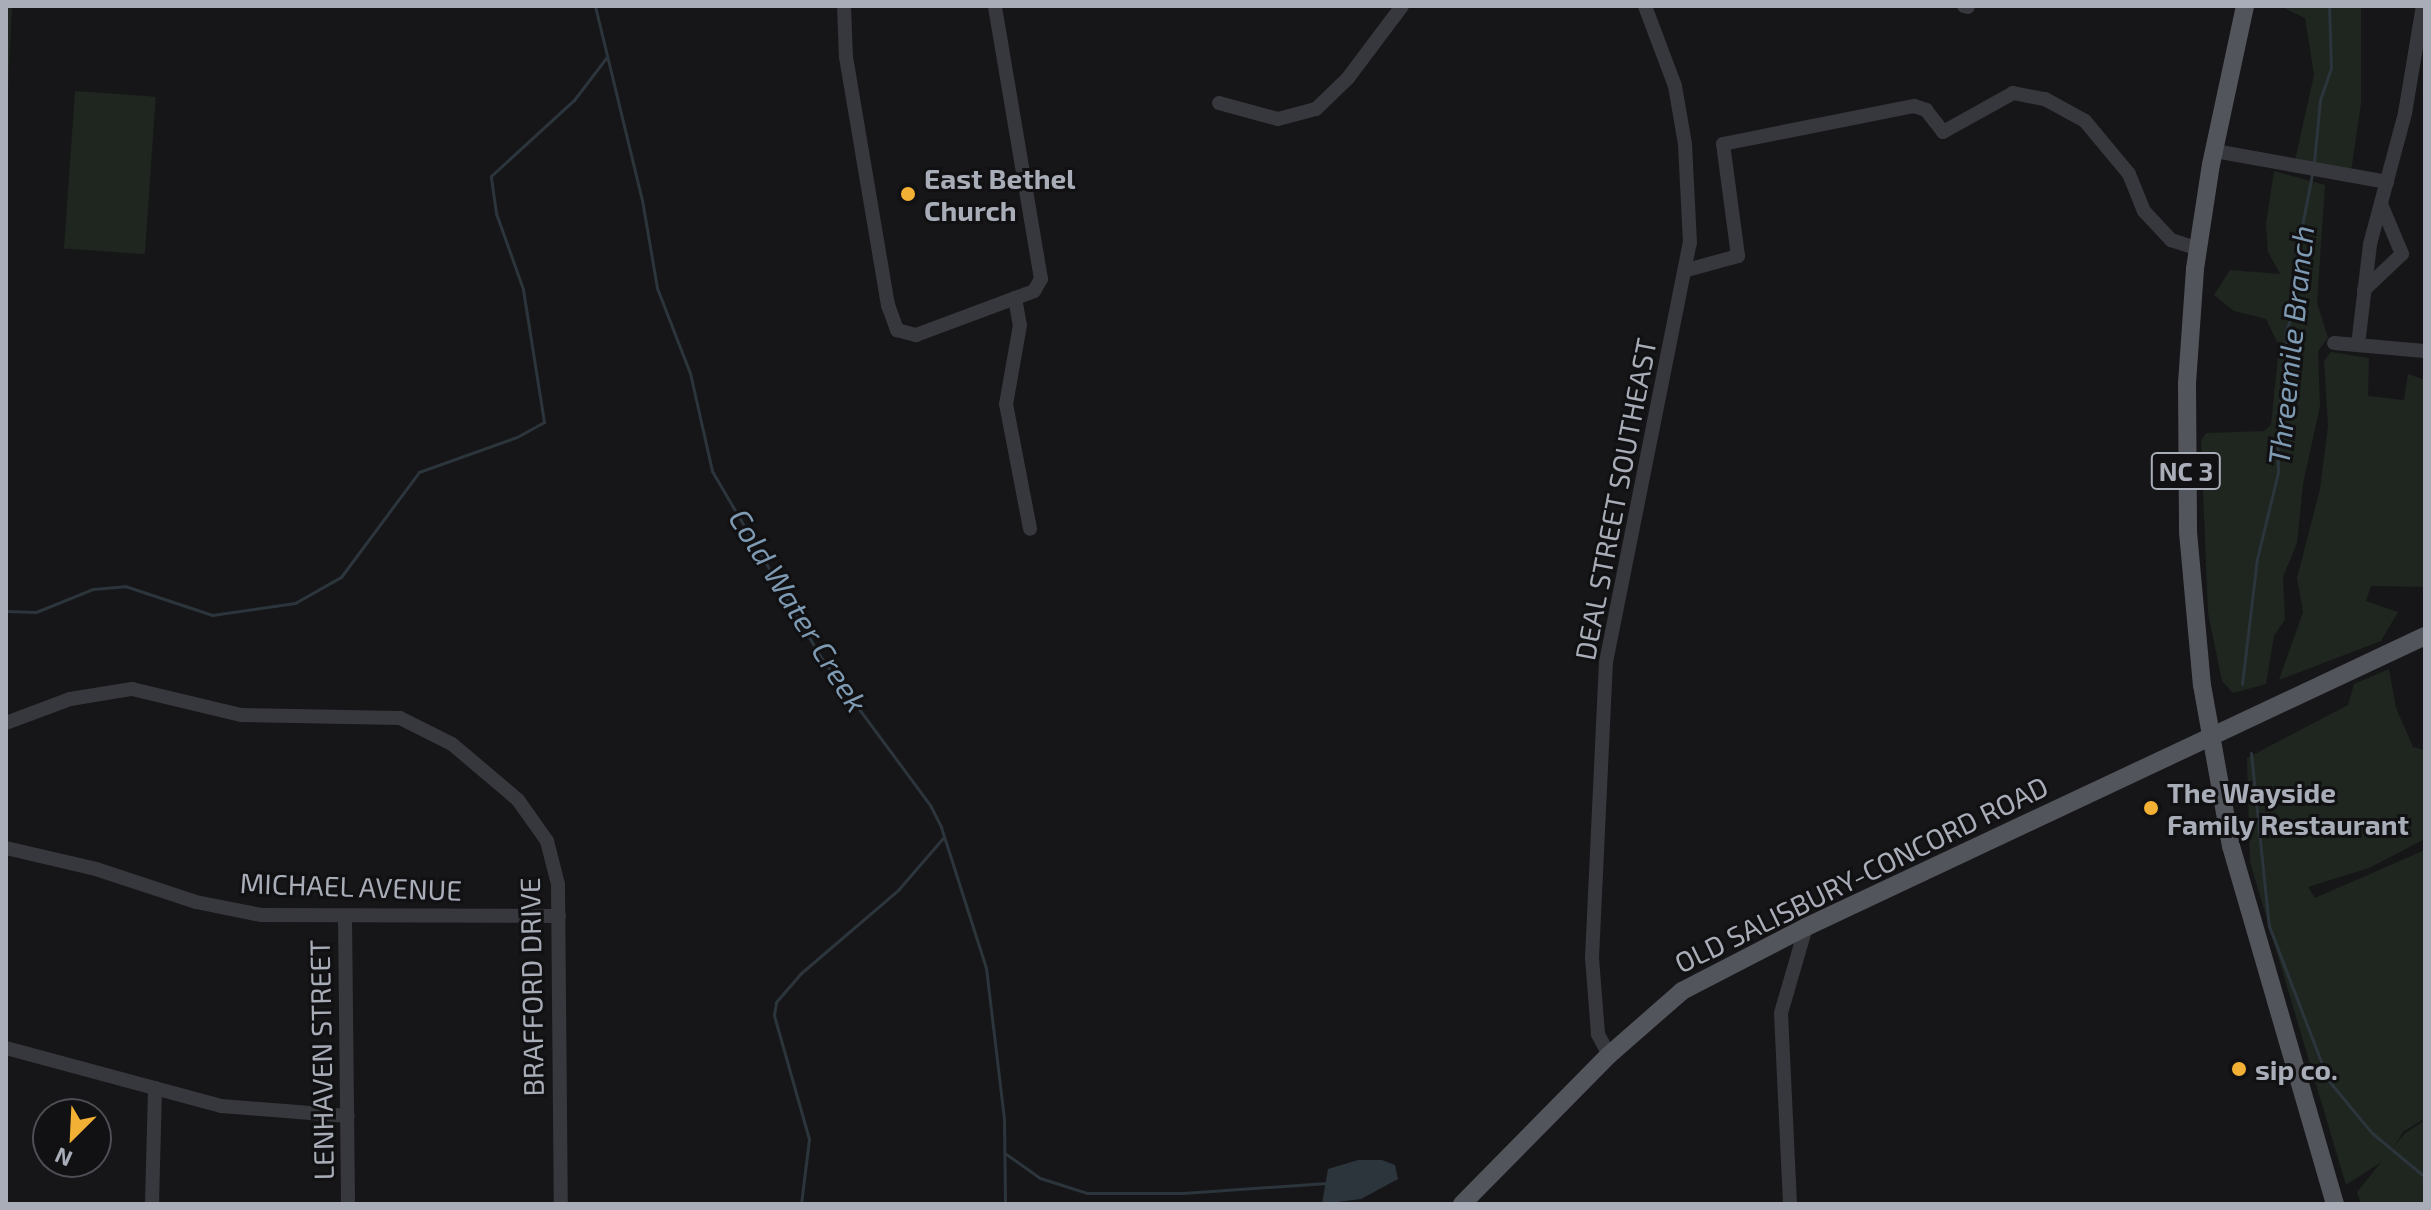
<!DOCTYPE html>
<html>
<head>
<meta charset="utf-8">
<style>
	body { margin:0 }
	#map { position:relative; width:2431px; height:1210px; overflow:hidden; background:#161618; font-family:"Exo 2",sans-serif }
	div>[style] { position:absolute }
	.green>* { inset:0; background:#1e261f; transform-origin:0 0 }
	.water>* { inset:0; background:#2c353c }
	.stream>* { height:3px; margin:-1.5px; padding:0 1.5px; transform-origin:1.5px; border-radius:1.5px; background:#2c353c }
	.minor>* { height:14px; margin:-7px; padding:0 7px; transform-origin:7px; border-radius:7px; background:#37383d }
	.major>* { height:18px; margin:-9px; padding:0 9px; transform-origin:9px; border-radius:9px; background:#53555c }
	.dots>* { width:22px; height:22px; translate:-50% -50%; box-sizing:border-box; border:4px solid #111113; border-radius:50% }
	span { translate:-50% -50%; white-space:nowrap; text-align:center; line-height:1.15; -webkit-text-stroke:6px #111113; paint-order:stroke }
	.shield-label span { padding:2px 6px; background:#111113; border:2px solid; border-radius:6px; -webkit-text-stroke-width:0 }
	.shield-label { font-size:26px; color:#a8adb8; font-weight:700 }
	.poi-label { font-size:28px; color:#a8adb8; font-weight:700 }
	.left { translate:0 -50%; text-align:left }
	.street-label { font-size:28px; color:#a8adb8 }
	.water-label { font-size:30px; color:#7f9bb3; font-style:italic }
	.frame { position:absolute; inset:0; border:8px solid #a8adb8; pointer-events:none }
	.north { position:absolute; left:32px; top:1098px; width:80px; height:80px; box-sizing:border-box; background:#111113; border:2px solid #4d4f55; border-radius:50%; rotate:204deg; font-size:22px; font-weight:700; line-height:32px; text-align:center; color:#a8adb8 }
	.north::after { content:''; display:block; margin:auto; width:28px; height:36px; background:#f2b134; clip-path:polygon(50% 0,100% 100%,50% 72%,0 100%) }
</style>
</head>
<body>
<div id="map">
	<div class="green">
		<i style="clip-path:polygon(6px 6px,12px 6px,6px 130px)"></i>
		<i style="clip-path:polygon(2280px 6px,2361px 6px,2361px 103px,2351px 172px,2295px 160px,2314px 75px,2305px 18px)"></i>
		<i style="left:75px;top:91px;width:81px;height:158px;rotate:4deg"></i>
		<i style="clip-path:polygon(2274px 171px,2325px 185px,2317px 303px,2328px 338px,2318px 351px,2320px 406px,2303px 484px,2297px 543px,2283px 577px,2285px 619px,2274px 636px,2266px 684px,2233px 693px,2222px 681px,2208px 613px,2201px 441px,2206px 433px,2264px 431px,2271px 425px,2279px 346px,2266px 319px,2234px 311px,2214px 295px,2230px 270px,2280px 274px,2268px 252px,2266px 224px)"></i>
		<i style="clip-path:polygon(2331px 352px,2369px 358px,2368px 396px,2404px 400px,2408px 374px,2425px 380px,2425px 587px,2371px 586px,2366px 601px,2398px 612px,2381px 641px,2279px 680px,2303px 612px,2297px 578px,2320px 489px,2328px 426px,2324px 361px)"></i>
		<i style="clip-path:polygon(2389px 669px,2396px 708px,2413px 747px,2425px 750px,2425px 839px,2369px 868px,2308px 887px,2315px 898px,2425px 850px,2425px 1118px,2403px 1132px,2386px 1159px,2346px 1185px,2250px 862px,2247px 758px,2348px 705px,2354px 684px)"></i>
		<i style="clip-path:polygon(2425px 1120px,2425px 1204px,2361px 1204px,2357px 1192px,2404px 1134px)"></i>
	</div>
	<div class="water">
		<i style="clip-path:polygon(1358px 1160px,1382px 1160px,1395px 1165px,1398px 1179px,1361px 1199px,1322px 1204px,1328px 1169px)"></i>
	</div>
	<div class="stream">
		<i style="left:595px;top:6px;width:200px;rotate:76.4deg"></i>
		<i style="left:642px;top:200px;width:89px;rotate:80.3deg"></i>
		<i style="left:657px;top:288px;width:91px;rotate:68.8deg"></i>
		<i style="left:690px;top:373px;width:100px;rotate:77.3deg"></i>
		<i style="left:712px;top:471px;width:218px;rotate:59.7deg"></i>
		<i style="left:822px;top:659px;width:182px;rotate:53.5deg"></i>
		<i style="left:930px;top:805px;width:25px;rotate:63deg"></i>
		<i style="left:941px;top:827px;width:148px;rotate:72.3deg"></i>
		<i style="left:986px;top:968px;width:152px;rotate:83.2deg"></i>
		<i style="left:1004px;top:1119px;width:85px;rotate:89.3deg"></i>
		<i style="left:2314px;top:162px;width:62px;rotate:-84.5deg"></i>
		<i style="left:2320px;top:100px;width:34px;rotate:-71deg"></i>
		<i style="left:2331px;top:68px;width:62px;rotate:-91.8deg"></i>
		<i style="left:6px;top:611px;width:30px;rotate:2deg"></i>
		<i style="left:36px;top:612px;width:61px;rotate:-22deg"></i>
		<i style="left:93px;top:589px;width:32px;rotate:-5deg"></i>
		<i style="left:125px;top:586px;width:92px;rotate:18.4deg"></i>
		<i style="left:212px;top:615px;width:84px;rotate:-8.2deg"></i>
		<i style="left:295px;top:603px;width:53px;rotate:-29.5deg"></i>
		<i style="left:341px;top:577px;width:131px;rotate:-53.4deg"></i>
		<i style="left:419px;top:472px;width:104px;rotate:-19.7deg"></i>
		<i style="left:517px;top:437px;width:31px;rotate:-29deg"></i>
		<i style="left:544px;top:422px;width:135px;rotate:-99deg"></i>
		<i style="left:523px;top:289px;width:81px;rotate:-109.6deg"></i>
		<i style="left:496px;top:213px;width:37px;rotate:-98deg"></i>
		<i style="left:491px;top:176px;width:113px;rotate:-42.5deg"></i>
		<i style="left:574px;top:100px;width:53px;rotate:-52.7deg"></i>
		<i style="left:2242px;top:684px;width:126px;rotate:-83.2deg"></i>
		<i style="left:2257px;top:559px;width:89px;rotate:-76.4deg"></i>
		<i style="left:2278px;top:472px;width:59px;rotate:-91deg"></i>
		<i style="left:2277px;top:413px;width:46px;rotate:-74.7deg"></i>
		<i style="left:2289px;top:369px;width:36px;rotate:-96deg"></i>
		<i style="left:2285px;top:333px;width:25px;rotate:-69deg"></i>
		<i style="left:2294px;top:310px;width:32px;rotate:-94deg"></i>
		<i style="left:2292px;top:278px;width:106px;rotate:-79.1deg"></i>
		<i style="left:2251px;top:753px;width:174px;rotate:84.1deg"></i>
		<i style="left:2269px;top:926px;width:165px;rotate:69deg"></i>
		<i style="left:2328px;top:1080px;width:69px;rotate:50.3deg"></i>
		<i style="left:2372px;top:1133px;width:69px;rotate:39.7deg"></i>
		<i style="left:1006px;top:1154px;width:42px;rotate:35.2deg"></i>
		<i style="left:1040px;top:1178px;width:49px;rotate:17.7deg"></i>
		<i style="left:1087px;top:1193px;width:96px"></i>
		<i style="left:1183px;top:1193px;width:144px;rotate:-4deg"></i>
		<i style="left:801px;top:1204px;width:65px;rotate:-83deg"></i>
		<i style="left:809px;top:1139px;width:129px;rotate:-105.8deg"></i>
		<i style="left:774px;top:1015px;width:13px;rotate:-81deg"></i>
		<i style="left:776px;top:1002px;width:37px;rotate:-49deg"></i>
		<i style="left:800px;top:974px;width:129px;rotate:-40.6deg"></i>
		<i style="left:898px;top:890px;width:69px;rotate:-49.1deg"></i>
	</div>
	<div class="minor">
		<i style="left:844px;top:6px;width:51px;rotate:87.8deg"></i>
		<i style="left:846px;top:57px;width:252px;rotate:80.4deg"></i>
		<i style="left:888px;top:305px;width:27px;rotate:70deg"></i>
		<i style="left:897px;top:330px;width:20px;rotate:15deg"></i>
		<i style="left:916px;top:335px;width:126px;rotate:-20.4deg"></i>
		<i style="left:1034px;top:291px;width:14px;rotate:-60deg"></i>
		<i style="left:1041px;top:279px;width:277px;rotate:-99.6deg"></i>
		<i style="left:1964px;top:6px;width:4px;rotate:14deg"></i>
		<i style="left:1219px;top:103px;width:61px;rotate:15.2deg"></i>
		<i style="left:1278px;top:119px;width:39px;rotate:-15deg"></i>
		<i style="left:1316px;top:109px;width:45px;rotate:-44.1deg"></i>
		<i style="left:1348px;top:78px;width:90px;rotate:-53.1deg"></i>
		<i style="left:2215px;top:151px;width:175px;rotate:10.2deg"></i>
		<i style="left:1687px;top:270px;width:53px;rotate:-15.4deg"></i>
		<i style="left:1738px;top:256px;width:113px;rotate:-97.6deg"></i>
		<i style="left:1723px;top:144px;width:195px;rotate:-11.3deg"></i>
		<i style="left:1914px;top:106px;width:13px;rotate:18deg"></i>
		<i style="left:1926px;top:110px;width:28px;rotate:52deg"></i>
		<i style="left:1943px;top:132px;width:80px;rotate:-29.1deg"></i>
		<i style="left:2013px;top:93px;width:33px;rotate:11deg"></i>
		<i style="left:2045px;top:99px;width:46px;rotate:28.8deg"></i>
		<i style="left:2085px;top:121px;width:69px;rotate:50.3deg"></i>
		<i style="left:2129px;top:174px;width:40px;rotate:68deg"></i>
		<i style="left:2144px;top:211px;width:40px;rotate:47deg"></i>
		<i style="left:2171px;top:240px;width:28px;rotate:18deg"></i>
		<i style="left:2364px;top:290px;width:52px;rotate:-43.5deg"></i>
		<i style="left:2402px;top:254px;width:54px;rotate:-112.8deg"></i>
		<i style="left:1015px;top:298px;width:27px;rotate:80deg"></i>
		<i style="left:1020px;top:325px;width:80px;rotate:100deg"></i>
		<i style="left:1006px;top:404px;width:127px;rotate:79.1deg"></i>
		<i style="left:2334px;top:343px;width:91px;rotate:5deg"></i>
		<i style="left:2358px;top:345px;width:102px;rotate:-83.2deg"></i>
		<i style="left:2370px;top:244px;width:136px;rotate:-75deg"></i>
		<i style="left:2405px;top:113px;width:109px;rotate:-80.5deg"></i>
		<i style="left:6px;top:723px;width:68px;rotate:-20.6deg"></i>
		<i style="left:70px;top:699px;width:63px;rotate:-9.2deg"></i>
		<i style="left:132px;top:689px;width:112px;rotate:13.4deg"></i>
		<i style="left:241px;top:715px;width:159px;rotate:1.1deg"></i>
		<i style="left:400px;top:718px;width:58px;rotate:26.6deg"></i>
		<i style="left:452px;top:744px;width:87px;rotate:40.3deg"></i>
		<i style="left:518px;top:800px;width:50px;rotate:54.7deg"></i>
		<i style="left:547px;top:841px;width:44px;rotate:75.7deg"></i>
		<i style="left:558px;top:884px;width:320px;rotate:89.5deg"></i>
		<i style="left:6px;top:848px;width:92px;rotate:13.1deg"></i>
		<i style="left:96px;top:869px;width:105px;rotate:18.3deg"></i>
		<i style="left:196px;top:902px;width:66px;rotate:11.3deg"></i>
		<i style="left:261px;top:915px;width:298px;rotate:0.2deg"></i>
		<i style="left:345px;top:916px;width:288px;rotate:89.4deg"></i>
		<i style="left:6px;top:1048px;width:223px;rotate:15.1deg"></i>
		<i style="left:221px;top:1106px;width:127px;rotate:4.5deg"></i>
		<i style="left:1609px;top:1055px;width:24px;rotate:-118deg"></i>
		<i style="left:1598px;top:1034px;width:76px;rotate:-94.5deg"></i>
		<i style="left:1592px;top:958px;width:296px;rotate:-87.3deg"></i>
		<i style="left:1606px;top:662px;width:427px;rotate:-78.7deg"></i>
		<i style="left:1690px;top:243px;width:99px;rotate:-92.9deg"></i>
		<i style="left:1685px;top:144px;width:59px;rotate:-99.8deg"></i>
		<i style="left:1675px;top:86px;width:85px;rotate:-110.6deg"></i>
		<i style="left:152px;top:1204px;width:116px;rotate:-88.5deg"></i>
		<i style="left:1790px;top:1204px;width:191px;rotate:-92.7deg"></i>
		<i style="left:1781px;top:1013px;width:90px;rotate:-73.8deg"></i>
	</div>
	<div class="major">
		<i style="left:2245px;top:6px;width:162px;rotate:102.1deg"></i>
		<i style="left:2211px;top:164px;width:106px;rotate:98.7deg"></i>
		<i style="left:2195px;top:269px;width:115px;rotate:94deg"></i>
		<i style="left:2187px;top:384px;width:148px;rotate:89.6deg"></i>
		<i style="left:2188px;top:532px;width:154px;rotate:84.8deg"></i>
		<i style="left:2202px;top:685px;width:164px;rotate:79.8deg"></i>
		<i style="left:2231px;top:846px;width:373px;rotate:73.8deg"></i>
		<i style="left:1462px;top:1204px;width:209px;rotate:-45.4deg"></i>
		<i style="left:1609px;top:1055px;width:97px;rotate:-41.2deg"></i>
		<i style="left:1682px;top:991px;width:140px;rotate:-27.3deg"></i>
		<i style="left:1806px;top:927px;width:684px;rotate:-25.18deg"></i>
	</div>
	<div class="dots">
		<i style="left:908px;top:194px;background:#f2b134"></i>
		<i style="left:2151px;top:808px;background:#f2b134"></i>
		<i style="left:2239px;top:1069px;background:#f2b134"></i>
	</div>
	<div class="shield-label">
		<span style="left:2186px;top:471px">NC 3</span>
	</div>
	<div class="poi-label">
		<span class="left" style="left:924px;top:194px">East Bethel<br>Church</span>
		<span class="left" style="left:2167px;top:808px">The Wayside<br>Family Restaurant</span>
		<span class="left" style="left:2255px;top:1069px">sip co.</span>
	</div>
	<div class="street-label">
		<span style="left:1615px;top:499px;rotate:-79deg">DEAL STREET SOUTHEAST</span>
		<span style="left:1861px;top:874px;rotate:-26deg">OLD SALISBURY-CONCORD ROAD</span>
		<span style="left:351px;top:886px;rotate:2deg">MICHAEL AVENUE</span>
		<span style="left:531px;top:987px;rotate:-91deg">BRAFFORD DRIVE</span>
		<span style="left:321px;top:1060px;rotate:-91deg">LENHAVEN STREET</span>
	</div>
	<div class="water-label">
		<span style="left:2290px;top:345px;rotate:-84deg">Threemile Branch</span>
		<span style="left:799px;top:610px;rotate:58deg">Cold Water Creek</span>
	</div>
	<div class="frame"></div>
	<div class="north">N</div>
</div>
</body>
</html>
